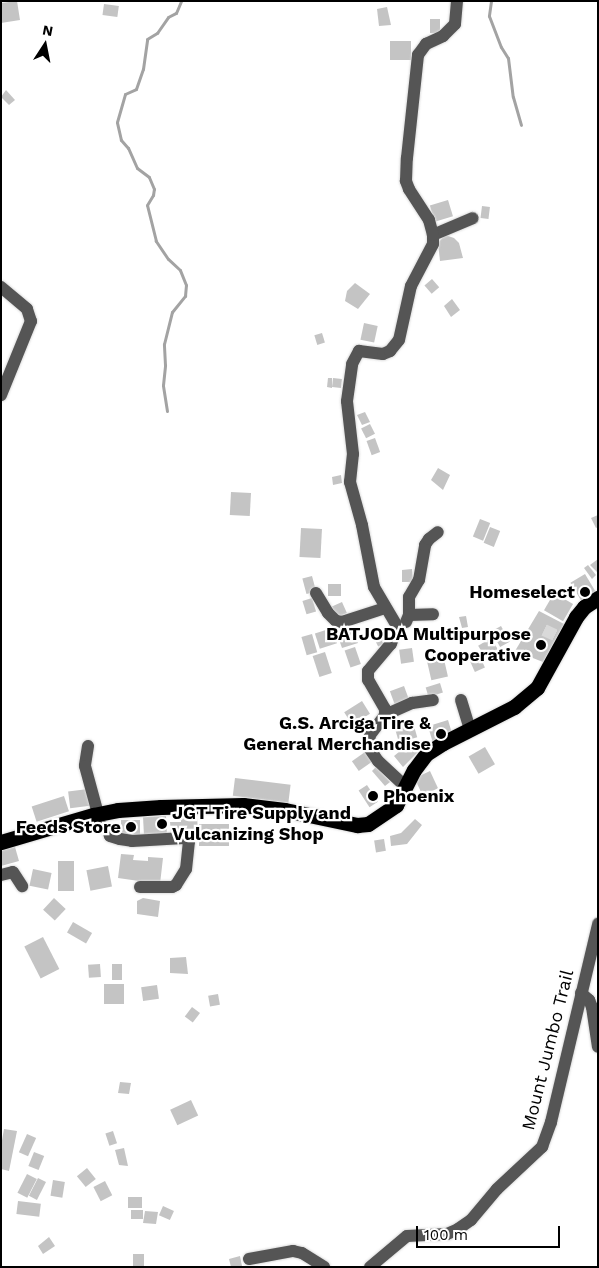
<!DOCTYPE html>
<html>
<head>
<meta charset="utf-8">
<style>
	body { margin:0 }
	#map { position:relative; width:599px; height:1268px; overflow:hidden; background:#fff; font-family:"Work Sans",sans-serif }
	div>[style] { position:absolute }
	.stream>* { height:3px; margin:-1.5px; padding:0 1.5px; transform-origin:1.5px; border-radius:1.5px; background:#a3a3a3 }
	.building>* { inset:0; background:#c4c4c4; transform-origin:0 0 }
	.minor-tunnel>* { height:12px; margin-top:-6px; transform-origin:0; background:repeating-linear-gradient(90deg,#d9d9d9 0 12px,transparent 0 18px) }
	.roads { filter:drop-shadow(0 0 1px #dbdbdb) drop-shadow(0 0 1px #dbdbdb) }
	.minor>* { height:12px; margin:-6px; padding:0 6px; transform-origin:6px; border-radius:6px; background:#555 }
	.highway>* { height:15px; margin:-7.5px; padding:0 7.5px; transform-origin:7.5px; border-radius:7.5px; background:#000 }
	.dots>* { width:14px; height:14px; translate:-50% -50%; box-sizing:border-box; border:2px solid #fff; border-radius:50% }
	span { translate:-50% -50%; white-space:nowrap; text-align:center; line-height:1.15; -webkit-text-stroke:4.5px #fff; paint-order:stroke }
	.poi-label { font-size:18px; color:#000; font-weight:700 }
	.right { translate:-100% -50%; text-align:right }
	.left { translate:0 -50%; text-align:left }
	.street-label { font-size:18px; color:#000 }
	.frame { position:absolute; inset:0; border:2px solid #000; pointer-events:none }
	.north { position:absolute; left:20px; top:20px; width:50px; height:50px; -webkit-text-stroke:4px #fff; paint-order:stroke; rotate:11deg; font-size:14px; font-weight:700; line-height:20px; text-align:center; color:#000 }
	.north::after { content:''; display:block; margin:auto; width:18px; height:22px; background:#000; clip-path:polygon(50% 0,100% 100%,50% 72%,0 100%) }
	.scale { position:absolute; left:416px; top:1226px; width:144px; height:22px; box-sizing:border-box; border:2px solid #000; border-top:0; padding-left:6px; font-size:15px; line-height:18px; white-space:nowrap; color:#000; -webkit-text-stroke:4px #fff; paint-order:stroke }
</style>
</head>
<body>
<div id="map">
	<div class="stream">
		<i style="left:491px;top:1px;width:15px;rotate:98deg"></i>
		<i style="left:489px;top:16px;width:33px;rotate:69deg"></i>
		<i style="left:501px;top:47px;width:13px;rotate:58deg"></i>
		<i style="left:508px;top:58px;width:39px;rotate:83deg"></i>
		<i style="left:513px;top:97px;width:29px;rotate:74deg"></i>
		<i style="left:167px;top:411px;width:26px;rotate:-99deg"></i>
		<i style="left:163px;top:385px;width:20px;rotate:-84deg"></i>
		<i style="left:165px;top:365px;width:21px;rotate:-93deg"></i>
		<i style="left:164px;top:344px;width:33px;rotate:-76deg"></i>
		<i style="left:172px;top:312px;width:21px;rotate:-51deg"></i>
		<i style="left:185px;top:296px;width:11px;rotate:-85deg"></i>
		<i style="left:186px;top:285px;width:16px;rotate:-112deg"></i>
		<i style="left:180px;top:270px;width:16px;rotate:-137deg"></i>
		<i style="left:168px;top:259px;width:22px;rotate:-124deg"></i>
		<i style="left:156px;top:241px;width:37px;rotate:-104deg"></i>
		<i style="left:147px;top:205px;width:12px;rotate:-59deg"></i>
		<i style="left:153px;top:195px;width:6px;rotate:-81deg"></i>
		<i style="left:154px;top:189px;width:13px;rotate:-113deg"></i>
		<i style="left:149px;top:177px;width:15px;rotate:-143deg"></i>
		<i style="left:137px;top:168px;width:22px;rotate:-114deg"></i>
		<i style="left:128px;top:148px;width:11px;rotate:-131deg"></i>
		<i style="left:121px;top:140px;width:18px;rotate:-103deg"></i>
		<i style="left:117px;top:122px;width:29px;rotate:-74deg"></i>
		<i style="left:125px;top:94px;width:12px;rotate:-24deg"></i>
		<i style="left:136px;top:89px;width:21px;rotate:-71deg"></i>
		<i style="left:143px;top:69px;width:30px;rotate:-82deg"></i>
		<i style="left:147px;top:39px;width:12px;rotate:-31deg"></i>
		<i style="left:157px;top:33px;width:19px;rotate:-55deg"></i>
		<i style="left:168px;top:17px;width:9px;rotate:-27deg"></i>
		<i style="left:176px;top:13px;width:13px;rotate:-67deg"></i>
	</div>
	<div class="building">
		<i style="clip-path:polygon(17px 1px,20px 20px,1px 23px,1px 3px)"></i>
		<i style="left:104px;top:4px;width:15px;height:11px;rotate:8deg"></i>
		<i style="clip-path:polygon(387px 7px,391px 25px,379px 26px,377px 9px)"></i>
		<i style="left:430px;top:19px;width:10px;height:14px"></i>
		<i style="left:390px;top:41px;width:21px;height:19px"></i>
		<i style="clip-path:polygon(6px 90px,15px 100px,9px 105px,1px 97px)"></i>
		<i style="left:448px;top:200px;width:17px;height:19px;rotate:73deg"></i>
		<i style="left:482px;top:206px;width:8px;height:12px;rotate:7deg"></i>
		<i style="clip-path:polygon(445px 235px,454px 238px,459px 243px,463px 258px,440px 261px,438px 243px)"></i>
		<i style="left:432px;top:279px;width:11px;height:10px;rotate:49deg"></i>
		<i style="clip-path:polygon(355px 283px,370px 294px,358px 309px,345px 301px,347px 291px)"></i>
		<i style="clip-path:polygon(452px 299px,460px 310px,451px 317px,444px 306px)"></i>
		<i style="left:364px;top:323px;width:14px;height:17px;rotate:12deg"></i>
		<i style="left:322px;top:333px;width:10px;height:8px;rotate:73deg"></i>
		<i style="clip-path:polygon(328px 378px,332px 378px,332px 388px,327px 387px)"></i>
		<i style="left:333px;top:378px;width:9px;height:9px;rotate:6deg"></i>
		<i style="clip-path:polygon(365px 412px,370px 422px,362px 425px,357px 415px)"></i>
		<i style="left:370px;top:424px;width:11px;height:10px;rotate:63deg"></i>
		<i style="left:375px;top:438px;width:15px;height:9px;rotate:70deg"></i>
		<i style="clip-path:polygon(438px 468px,450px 475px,443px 490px,431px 480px)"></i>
		<i style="clip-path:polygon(341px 475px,342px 483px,333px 485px,332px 477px)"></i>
		<i style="left:231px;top:492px;width:20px;height:23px;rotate:3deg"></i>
		<i style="clip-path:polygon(598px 515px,598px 527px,596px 528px,591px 518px)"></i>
		<i style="left:480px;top:519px;width:11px;height:19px;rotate:22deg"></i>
		<i style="left:490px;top:527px;width:11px;height:17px;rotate:22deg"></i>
		<i style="left:301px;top:528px;width:21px;height:29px;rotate:3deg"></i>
		<i style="clip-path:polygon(598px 559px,598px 571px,597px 572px,590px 565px)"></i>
		<i style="clip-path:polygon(588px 565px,596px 575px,592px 579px,584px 568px)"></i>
		<i style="clip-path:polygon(412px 569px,413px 582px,402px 582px,402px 570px)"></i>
		<i style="left:585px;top:574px;width:21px;height:17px;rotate:59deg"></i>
		<i style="left:312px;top:576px;width:16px;height:10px;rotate:75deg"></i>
		<i style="left:341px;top:584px;width:12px;height:13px;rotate:90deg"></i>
		<i style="left:554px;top:593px;width:22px;height:20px;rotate:30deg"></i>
		<i style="left:312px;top:598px;width:14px;height:10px;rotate:73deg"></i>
		<i style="left:342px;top:602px;width:12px;height:11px;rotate:66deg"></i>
		<i style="clip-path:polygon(539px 611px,564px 624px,543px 662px,515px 651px)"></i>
		<i style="clip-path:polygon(466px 616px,468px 627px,462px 628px,459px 617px)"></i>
		<i style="left:501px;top:626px;width:18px;height:11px;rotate:61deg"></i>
		<i style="clip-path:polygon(349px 627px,351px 632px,355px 631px,358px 643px,342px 648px,336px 631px)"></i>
		<i style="left:332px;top:628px;width:16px;height:18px;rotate:72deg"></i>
		<i style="left:312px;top:634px;width:19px;height:11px;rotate:74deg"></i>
		<i style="left:383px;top:634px;width:9px;height:10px;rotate:63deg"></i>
		<i style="left:491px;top:638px;width:17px;height:15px;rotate:59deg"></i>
		<i style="left:355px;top:647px;width:18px;height:11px;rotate:71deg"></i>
		<i style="left:412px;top:648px;width:14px;height:13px;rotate:82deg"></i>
		<i style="left:325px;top:652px;width:22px;height:13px;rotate:72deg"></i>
		<i style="left:478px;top:652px;width:17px;height:11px;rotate:66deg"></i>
		<i style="left:443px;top:655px;width:22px;height:17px;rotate:77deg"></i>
		<i style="left:440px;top:683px;width:10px;height:15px;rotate:73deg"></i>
		<i style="left:404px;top:686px;width:15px;height:15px;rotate:70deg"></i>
		<i style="left:362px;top:701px;width:15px;height:21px;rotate:58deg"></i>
		<i style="left:412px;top:719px;width:19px;height:19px;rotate:74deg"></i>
		<i style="left:448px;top:720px;width:17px;height:21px;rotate:73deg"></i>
		<i style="clip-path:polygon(414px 743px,420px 750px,403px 767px,394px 756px,405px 747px,407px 749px)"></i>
		<i style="left:485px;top:747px;width:20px;height:19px;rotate:60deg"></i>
		<i style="left:365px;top:752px;width:12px;height:16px;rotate:55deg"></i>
		<i style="clip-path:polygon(376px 767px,390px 782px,385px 786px,372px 771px)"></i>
		<i style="left:430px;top:771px;width:19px;height:17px;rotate:65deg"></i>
		<i style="left:235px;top:778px;width:56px;height:18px;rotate:7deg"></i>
		<i style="left:367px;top:785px;width:20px;height:10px;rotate:57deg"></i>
		<i style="left:88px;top:789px;width:17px;height:20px;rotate:83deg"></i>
		<i style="left:64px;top:796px;width:16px;height:34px;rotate:72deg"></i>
		<i style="left:166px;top:816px;width:17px;height:23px;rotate:87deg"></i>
		<i style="clip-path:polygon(181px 817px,197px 817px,198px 831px,171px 833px,170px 822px,181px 822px)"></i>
		<i style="clip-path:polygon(415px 819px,422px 825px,407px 844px,391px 846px,390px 836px,401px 833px)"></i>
		<i style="left:121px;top:820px;width:19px;height:15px"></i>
		<i style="left:199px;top:824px;width:30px;height:22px"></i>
		<i style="left:384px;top:839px;width:12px;height:10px;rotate:81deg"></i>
		<i style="clip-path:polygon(15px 847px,19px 861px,1px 866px,1px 851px)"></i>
		<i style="clip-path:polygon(121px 854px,134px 855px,133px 860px,148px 861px,148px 857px,163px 858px,160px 884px,118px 878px)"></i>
		<i style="left:58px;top:861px;width:16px;height:30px"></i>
		<i style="left:108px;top:866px;width:21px;height:22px;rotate:79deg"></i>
		<i style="left:33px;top:869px;width:19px;height:17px;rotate:12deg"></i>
		<i style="left:54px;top:898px;width:16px;height:16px;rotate:43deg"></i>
		<i style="clip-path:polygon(143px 898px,160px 901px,158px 917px,137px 914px,137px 901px)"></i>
		<i style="left:73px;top:922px;width:22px;height:12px;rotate:30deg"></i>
		<i style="left:43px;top:937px;width:36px;height:21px;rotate:63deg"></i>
		<i style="clip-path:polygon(186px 957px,188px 974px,170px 973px,170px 958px)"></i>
		<i style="left:100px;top:964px;width:13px;height:12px;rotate:86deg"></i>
		<i style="left:112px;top:964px;width:10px;height:16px"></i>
		<i style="left:104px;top:984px;width:20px;height:20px"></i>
		<i style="left:157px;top:985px;width:14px;height:16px;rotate:82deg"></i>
		<i style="left:218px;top:994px;width:11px;height:10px;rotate:80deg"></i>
		<i style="left:192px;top:1007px;width:10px;height:12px;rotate:37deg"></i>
		<i style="clip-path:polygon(120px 1082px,131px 1083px,129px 1094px,118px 1093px)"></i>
		<i style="left:191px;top:1100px;width:17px;height:23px;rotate:65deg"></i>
		<i style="clip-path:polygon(4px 1129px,17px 1131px,9px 1171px,1px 1169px,1px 1146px)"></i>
		<i style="left:113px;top:1131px;width:13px;height:8px;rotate:72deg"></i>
		<i style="left:27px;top:1134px;width:10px;height:20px;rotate:24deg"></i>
		<i style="clip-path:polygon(124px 1148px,128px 1166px,119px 1165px,115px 1150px)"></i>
		<i style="left:34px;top:1152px;width:11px;height:15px;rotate:22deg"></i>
		<i style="left:87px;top:1168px;width:14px;height:13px;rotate:51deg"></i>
		<i style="left:27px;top:1174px;width:11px;height:21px;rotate:27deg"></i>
		<i style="left:38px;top:1178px;width:9px;height:20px;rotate:27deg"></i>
		<i style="left:53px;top:1180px;width:12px;height:16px;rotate:9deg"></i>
		<i style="left:105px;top:1181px;width:16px;height:13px;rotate:63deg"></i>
		<i style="left:142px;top:1197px;width:11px;height:14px;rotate:90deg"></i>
		<i style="left:18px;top:1201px;width:23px;height:13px;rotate:7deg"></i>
		<i style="left:163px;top:1206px;width:12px;height:10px;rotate:24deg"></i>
		<i style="left:131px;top:1210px;width:12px;height:9px"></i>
		<i style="clip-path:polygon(145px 1211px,158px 1212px,156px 1224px,143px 1223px)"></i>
		<i style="clip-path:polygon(49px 1237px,55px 1246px,43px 1254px,38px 1246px)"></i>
		<i style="left:133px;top:1254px;width:11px;height:13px"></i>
		<i style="clip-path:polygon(240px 1256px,242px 1266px,231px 1267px,229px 1259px)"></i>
	</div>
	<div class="minor-tunnel">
		<i style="left:544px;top:630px;width:14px;rotate:25deg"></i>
	</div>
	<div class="roads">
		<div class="minor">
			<i style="left:433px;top:235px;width:43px;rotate:-23deg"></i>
			<i style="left:1px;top:287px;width:34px;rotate:40deg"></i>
			<i style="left:27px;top:309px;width:13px;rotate:72deg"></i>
			<i style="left:31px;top:321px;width:80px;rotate:112.1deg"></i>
			<i style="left:316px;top:593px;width:23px;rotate:59deg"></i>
			<i style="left:328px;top:613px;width:11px;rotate:45deg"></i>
			<i style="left:336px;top:621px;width:6px;rotate:9deg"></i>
			<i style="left:342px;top:622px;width:45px;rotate:-18deg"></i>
			<i style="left:409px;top:615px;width:18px;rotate:-90deg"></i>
			<i style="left:409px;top:597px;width:20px;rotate:-60deg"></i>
			<i style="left:419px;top:580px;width:36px;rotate:-80deg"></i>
			<i style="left:425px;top:545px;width:7px;rotate:-56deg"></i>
			<i style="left:429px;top:539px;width:11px;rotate:-38deg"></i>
			<i style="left:406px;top:622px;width:8px;rotate:-67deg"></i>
			<i style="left:409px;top:615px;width:24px;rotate:-2deg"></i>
			<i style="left:461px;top:700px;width:30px;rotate:73deg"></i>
			<i style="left:385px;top:715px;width:30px;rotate:-24deg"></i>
			<i style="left:412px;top:703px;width:21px;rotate:-8deg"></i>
			<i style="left:88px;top:746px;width:20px;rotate:99deg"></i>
			<i style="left:85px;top:766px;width:50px;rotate:74.8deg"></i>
			<i style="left:406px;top:787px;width:38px;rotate:-137deg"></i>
			<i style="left:378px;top:761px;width:18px;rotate:-124deg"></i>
			<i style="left:368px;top:746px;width:11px;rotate:-80deg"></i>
			<i style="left:370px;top:735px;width:25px;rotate:-53deg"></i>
			<i style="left:385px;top:715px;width:6px;rotate:-90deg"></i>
			<i style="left:385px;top:709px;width:34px;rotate:-120deg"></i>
			<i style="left:368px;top:680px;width:9px;rotate:-90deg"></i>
			<i style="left:368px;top:671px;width:35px;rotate:-50deg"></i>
			<i style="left:391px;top:644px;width:19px;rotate:-72deg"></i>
			<i style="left:397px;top:626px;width:45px;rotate:-120.5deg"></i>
			<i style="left:374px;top:587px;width:63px;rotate:-101deg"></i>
			<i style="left:362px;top:525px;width:45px;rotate:-105.6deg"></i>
			<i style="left:350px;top:482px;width:28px;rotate:-84deg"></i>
			<i style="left:353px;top:454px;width:53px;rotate:-96.5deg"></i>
			<i style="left:347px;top:401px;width:37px;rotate:-82deg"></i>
			<i style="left:352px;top:364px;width:15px;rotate:-62deg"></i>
			<i style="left:359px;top:351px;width:24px;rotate:7deg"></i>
			<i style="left:383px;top:354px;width:8px;rotate:-23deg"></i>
			<i style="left:390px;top:351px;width:14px;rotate:-51deg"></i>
			<i style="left:399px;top:340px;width:55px;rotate:-77.5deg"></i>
			<i style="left:411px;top:286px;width:47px;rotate:-62.4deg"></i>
			<i style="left:433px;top:244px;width:9px;rotate:-90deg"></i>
			<i style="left:433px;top:235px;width:16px;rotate:-105deg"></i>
			<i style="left:429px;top:220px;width:37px;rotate:-123deg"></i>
			<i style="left:409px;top:189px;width:9px;rotate:-111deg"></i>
			<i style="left:406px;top:181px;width:23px;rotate:-88deg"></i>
			<i style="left:407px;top:158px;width:104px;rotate:-83.9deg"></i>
			<i style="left:418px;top:55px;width:14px;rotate:-54deg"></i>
			<i style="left:426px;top:44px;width:19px;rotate:-25deg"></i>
			<i style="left:443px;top:36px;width:17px;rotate:-45deg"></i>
			<i style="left:455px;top:24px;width:23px;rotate:-85deg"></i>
			<i style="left:85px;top:817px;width:26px;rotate:29deg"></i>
			<i style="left:108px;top:830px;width:6px;rotate:72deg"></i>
			<i style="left:110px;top:836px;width:10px;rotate:17deg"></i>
			<i style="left:120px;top:839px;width:12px;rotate:9deg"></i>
			<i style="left:132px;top:841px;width:52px;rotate:-3.3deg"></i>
			<i style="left:184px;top:838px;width:6px;rotate:31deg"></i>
			<i style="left:189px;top:841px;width:28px;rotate:96deg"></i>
			<i style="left:186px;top:869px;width:19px;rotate:122deg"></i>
			<i style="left:176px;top:885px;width:4px;rotate:153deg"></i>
			<i style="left:172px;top:887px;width:32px;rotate:180deg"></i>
			<i style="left:1px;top:875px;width:12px;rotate:-14deg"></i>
			<i style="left:13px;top:872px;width:17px;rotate:57deg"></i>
			<i style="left:581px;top:993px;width:11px;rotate:41deg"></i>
			<i style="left:589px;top:1000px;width:8px;rotate:67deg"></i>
			<i style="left:592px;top:1007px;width:40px;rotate:81.5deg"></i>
			<i style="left:249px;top:1259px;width:45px;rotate:-10.3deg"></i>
			<i style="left:293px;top:1251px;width:9px;rotate:13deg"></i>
			<i style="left:302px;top:1253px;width:26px;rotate:32deg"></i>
			<i style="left:370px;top:1267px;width:48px;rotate:-40deg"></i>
			<i style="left:407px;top:1236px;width:40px;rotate:-2.9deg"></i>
			<i style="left:447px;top:1234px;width:12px;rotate:-24deg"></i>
			<i style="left:458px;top:1229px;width:16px;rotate:-35deg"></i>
			<i style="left:471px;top:1220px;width:40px;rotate:-50deg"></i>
			<i style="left:497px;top:1189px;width:62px;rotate:-43deg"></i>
			<i style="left:542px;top:1147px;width:27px;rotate:-70deg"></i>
			<i style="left:551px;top:1122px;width:204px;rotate:-76.6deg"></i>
		</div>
		<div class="highway">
			<i style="left:1px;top:842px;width:96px;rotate:-16.4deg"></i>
			<i style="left:93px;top:815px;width:25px;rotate:-11deg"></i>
			<i style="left:118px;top:810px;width:43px;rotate:-4deg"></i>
			<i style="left:161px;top:807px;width:82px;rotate:-1.4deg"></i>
			<i style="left:243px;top:805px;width:42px;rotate:6.8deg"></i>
			<i style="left:285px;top:810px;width:74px;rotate:11.8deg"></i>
			<i style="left:357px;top:825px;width:11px;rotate:-5deg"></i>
			<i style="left:368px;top:824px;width:34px;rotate:-34deg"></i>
			<i style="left:396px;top:805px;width:39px;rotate:-63deg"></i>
			<i style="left:414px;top:770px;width:20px;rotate:-53deg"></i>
			<i style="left:426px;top:754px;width:20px;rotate:-33deg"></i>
			<i style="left:443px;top:743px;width:80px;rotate:-26.9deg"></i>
			<i style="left:514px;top:707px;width:30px;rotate:-40deg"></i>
			<i style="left:537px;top:688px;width:81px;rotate:-61.2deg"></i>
			<i style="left:576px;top:617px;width:13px;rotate:-51deg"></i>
			<i style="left:584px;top:607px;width:17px;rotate:-33deg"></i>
		</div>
	</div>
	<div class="dots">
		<i style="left:585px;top:592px;background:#000"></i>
		<i style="left:541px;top:645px;background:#000"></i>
		<i style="left:441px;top:734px;background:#000"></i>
		<i style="left:373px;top:796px;background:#000"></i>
		<i style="left:162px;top:824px;background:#000"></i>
		<i style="left:131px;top:827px;background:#000"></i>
	</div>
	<div class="poi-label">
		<span class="right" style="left:575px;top:592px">Homeselect</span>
		<span class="right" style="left:531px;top:645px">BATJODA Multipurpose<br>Cooperative</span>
		<span class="right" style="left:431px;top:734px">G.S. Arciga Tire &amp;<br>General Merchandise</span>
		<span class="left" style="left:383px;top:796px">Phoenix</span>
		<span class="left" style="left:172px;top:824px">JGT Tire Supply and<br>Vulcanizing Shop</span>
		<span class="right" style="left:121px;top:827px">Feeds Store</span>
	</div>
	<div class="street-label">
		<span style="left:548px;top:1050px;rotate:-76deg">Mount Jumbo Trail</span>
	</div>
	<div class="frame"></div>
	<div class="north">N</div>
	<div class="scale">100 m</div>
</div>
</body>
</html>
